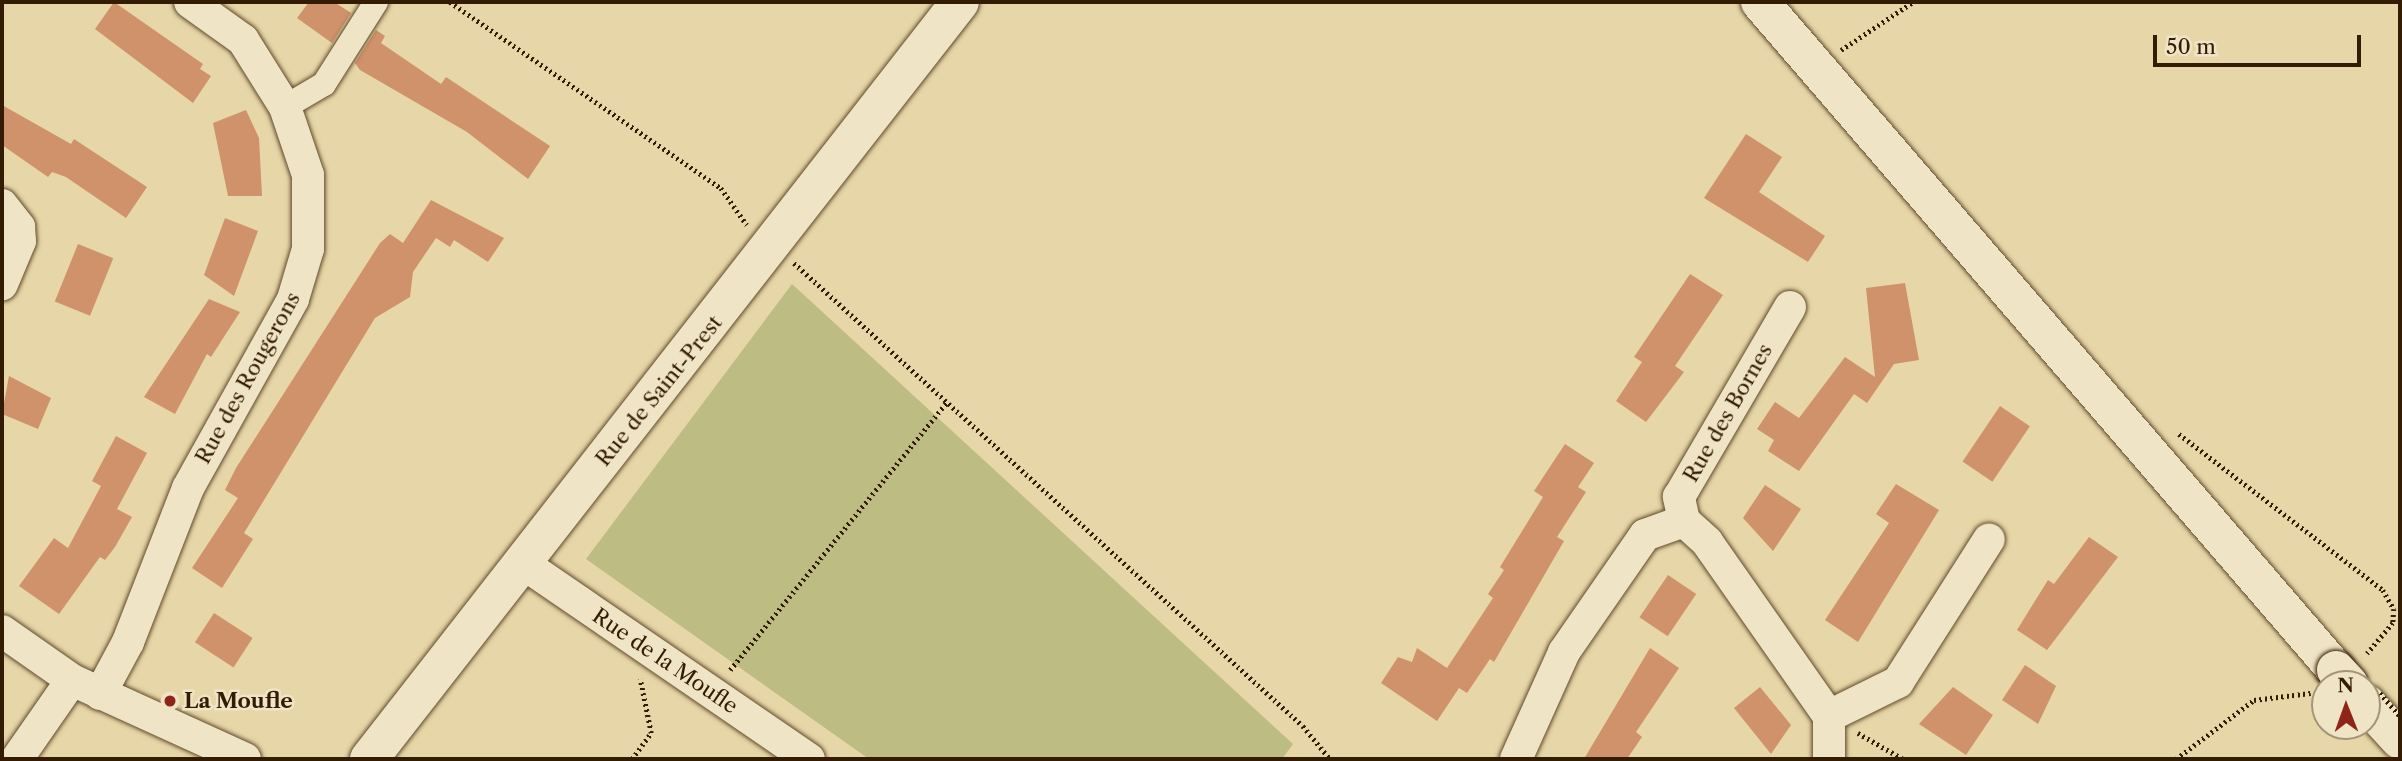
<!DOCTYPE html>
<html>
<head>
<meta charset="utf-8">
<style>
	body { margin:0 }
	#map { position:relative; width:2402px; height:761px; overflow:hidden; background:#e7d6a7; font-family:"Libre Caslon Text",serif }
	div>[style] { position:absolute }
	.green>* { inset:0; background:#bdbc82 }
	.building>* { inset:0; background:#d0926a; transform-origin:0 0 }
	.path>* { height:4.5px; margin-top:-2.25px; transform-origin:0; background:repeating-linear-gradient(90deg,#331c03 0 2px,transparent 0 5.5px) }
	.roads { filter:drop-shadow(0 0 2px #604a2c) drop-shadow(0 0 2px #604a2c) }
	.pedestrian>* { height:24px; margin:-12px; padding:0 12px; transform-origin:12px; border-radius:12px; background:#efe4c6 }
	.minor>* { height:32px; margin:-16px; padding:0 16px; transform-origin:16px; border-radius:16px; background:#efe4c6 }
	.secondary>* { height:38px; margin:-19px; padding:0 19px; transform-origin:19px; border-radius:19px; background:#efe4c6 }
	.path-bridge>* { height:4.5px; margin-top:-2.25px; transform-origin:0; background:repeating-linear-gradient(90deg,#331c03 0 2px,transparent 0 5.5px) }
	.bridges { filter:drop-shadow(0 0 2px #331c03) drop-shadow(0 0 2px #331c03) }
	.secondary-bridge>* { height:38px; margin:-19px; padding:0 19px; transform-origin:19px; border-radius:19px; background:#efe4c6 }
	.dots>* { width:19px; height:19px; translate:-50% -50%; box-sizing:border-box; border:4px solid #efe4c6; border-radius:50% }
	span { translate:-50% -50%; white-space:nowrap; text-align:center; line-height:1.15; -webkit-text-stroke:5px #efe4c6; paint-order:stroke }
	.street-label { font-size:21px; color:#331c03 }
	.poi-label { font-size:21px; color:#331c03; font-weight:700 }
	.left { translate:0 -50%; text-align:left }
	.frame { position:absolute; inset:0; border:4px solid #331c03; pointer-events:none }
	.north { position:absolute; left:2311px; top:670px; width:70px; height:70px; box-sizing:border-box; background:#efe4c6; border:2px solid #a49478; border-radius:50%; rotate:359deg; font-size:19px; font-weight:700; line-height:28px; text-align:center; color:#331c03 }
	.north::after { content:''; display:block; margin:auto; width:24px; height:32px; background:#8f2418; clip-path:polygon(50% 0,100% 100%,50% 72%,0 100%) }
	.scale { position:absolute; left:2153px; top:35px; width:208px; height:32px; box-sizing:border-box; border:4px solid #331c03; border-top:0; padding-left:9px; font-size:21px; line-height:24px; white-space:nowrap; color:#331c03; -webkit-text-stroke:5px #efe4c6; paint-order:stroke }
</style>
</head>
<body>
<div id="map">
	<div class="green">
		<i style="clip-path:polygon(792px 284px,1293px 744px,1282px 759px,869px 759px,586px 559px)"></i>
	</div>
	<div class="building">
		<i style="clip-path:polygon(114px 2px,203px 64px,200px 69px,211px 76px,193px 103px,95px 29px)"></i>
		<i style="clip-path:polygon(309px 2px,334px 2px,351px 13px,332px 43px,297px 18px)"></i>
		<i style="clip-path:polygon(376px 30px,385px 36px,381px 43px,441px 84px,446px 77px,550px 146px,528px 179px,467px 132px,360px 70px,355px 63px)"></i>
		<i style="clip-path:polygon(2px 105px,71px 144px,74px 139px,147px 187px,126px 218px,66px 177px,52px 172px,48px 177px,2px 145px)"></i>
		<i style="clip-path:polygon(246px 110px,259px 138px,262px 196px,228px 196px,213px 123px)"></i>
		<i style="clip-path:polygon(1746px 134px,1782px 157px,1759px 192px,1825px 236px,1808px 262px,1704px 198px)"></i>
		<i style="clip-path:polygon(431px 200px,504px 238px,488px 262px,454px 240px,450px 247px,436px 238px,413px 272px,410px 297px,375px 318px,244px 533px,253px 539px,222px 588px,192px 568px,238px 498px,225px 490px,236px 468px,380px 243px,390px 234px,403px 243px)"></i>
		<i style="clip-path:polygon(225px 218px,258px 231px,234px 296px,204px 275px)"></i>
		<i style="left:78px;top:244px;width:38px;height:62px;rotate:22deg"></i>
		<i style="clip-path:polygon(1690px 274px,1723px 295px,1675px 366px,1684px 372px,1646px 422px,1616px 401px,1642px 362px,1634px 357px)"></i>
		<i style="clip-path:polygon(1905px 283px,1919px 360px,1894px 364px,1867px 403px,1854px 394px,1799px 471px,1768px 451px,1774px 440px,1757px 429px,1775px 402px,1799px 418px,1845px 357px,1875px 377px,1866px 288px)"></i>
		<i style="clip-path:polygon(209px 299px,240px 312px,211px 357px,207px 354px,175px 414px,144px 397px)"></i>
		<i style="clip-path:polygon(9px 376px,51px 398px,38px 429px,2px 414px)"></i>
		<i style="left:2000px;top:406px;width:36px;height:67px;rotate:34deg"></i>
		<i style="clip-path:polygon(116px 436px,147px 453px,117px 509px,132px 517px,115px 547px,105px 560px,100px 557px,59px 614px,19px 586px,54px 538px,68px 548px,101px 486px,92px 481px)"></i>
		<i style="clip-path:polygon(1565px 444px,1594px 463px,1578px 487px,1586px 492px,1557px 537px,1564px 541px,1494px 662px,1490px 659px,1467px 693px,1459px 688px,1437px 721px,1381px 683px,1398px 657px,1412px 662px,1417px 648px,1447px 668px,1493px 598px,1488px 594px,1504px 570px,1500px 567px,1543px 497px,1534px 491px)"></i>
		<i style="clip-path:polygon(1896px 484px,1939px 510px,1858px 642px,1825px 620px,1889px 523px,1876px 514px)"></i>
		<i style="clip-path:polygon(1765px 485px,1801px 509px,1773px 551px,1743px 518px)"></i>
		<i style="clip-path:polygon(2089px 537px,2118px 557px,2047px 650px,2017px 630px,2048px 580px,2054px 584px)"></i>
		<i style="left:1668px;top:575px;width:34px;height:51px;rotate:34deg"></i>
		<i style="left:214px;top:613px;width:46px;height:35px;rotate:33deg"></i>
		<i style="clip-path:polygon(1650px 648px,1679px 668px,1636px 732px,1642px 737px,1627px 759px,1584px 759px)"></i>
		<i style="clip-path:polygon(2025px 665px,2056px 686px,2038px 724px,2002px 700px)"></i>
		<i style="clip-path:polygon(1760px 687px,1791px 725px,1771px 754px,1734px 708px)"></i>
		<i style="clip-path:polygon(1953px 687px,1993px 715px,1966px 755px,1919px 724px)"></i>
	</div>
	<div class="path">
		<i style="left:450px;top:2px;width:329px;rotate:34.5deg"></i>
		<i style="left:721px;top:188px;width:45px;rotate:54.9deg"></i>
		<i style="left:1841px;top:50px;width:87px;rotate:-33.7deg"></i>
		<i style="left:794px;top:263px;width:688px;rotate:42.29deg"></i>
		<i style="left:1303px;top:726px;width:43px;rotate:50.7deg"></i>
		<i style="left:2179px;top:434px;width:257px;rotate:37.4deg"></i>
		<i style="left:2383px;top:590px;width:22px;rotate:60deg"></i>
		<i style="left:2394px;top:609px;width:14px;rotate:94deg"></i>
		<i style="left:2393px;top:623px;width:40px;rotate:130deg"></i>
		<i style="left:730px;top:670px;width:345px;rotate:-51deg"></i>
		<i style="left:1858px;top:733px;width:52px;rotate:30deg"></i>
		<i style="left:632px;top:759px;width:32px;rotate:-54deg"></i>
		<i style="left:651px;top:733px;width:55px;rotate:-101.5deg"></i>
		<i style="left:2176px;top:759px;width:98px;rotate:-37.1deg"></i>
		<i style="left:2254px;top:700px;width:57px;rotate:-7deg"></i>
	</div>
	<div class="roads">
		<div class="pedestrian">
			<i style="left:285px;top:107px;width:45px;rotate:-30.5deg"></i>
			<i style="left:324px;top:84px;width:97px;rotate:-57.6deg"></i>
		</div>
		<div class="minor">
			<i style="left:2px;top:205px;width:28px;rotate:52deg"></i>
			<i style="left:19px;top:227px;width:14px;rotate:86deg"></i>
			<i style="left:20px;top:241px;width:47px;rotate:112.7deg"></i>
			<i style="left:1684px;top:521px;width:25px;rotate:-102deg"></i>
			<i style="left:1679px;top:497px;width:220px;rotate:-59.7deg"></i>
			<i style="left:521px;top:562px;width:349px;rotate:34.4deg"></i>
			<i style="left:2px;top:631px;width:85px;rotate:35deg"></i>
			<i style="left:72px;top:680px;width:190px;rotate:24.5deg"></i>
			<i style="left:100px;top:694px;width:59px;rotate:-61.7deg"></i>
			<i style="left:128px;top:642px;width:165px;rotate:-68.7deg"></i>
			<i style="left:188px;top:488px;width:216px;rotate:-60.9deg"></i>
			<i style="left:293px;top:299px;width:52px;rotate:-73.3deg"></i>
			<i style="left:308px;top:249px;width:74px;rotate:-90deg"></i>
			<i style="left:308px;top:175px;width:72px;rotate:-108.7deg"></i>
			<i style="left:285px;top:107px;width:79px;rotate:-122.1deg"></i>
			<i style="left:243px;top:40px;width:65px;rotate:-144.4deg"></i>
			<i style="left:1829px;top:716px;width:77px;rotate:-26.2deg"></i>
			<i style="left:1898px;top:682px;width:169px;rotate:-57.5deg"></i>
			<i style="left:17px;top:759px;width:96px;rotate:-55.2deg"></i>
			<i style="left:1516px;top:759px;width:117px;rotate:-65.8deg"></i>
			<i style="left:1564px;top:652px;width:142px;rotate:-55.3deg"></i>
			<i style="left:1645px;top:535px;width:41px;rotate:-19.7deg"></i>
			<i style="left:1684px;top:521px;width:31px;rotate:42deg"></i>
			<i style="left:1707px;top:542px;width:213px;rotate:55deg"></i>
			<i style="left:1829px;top:716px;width:43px;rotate:90deg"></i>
		</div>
		<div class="secondary">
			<i style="left:1760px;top:2px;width:882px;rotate:49.23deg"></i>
			<i style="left:2367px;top:704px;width:49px;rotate:47.5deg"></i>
			<i style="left:369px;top:759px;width:960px;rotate:-52.02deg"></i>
		</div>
	</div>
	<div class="path-bridge">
		<i style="left:2380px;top:693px;width:30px;rotate:49deg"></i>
	</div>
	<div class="bridges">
		<div class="secondary-bridge">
			<i style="left:2336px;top:670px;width:19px;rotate:47deg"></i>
		</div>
	</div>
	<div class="dots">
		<i style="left:170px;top:701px;background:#8f2418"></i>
	</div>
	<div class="street-label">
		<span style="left:248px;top:378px;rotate:-61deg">Rue des Rougerons</span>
		<span style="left:659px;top:391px;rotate:-51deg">Rue de Saint-Prest</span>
		<span style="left:1728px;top:413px;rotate:-60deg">Rue des Bornes</span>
		<span style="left:665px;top:661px;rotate:34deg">Rue de la Moufle</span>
	</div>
	<div class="poi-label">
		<span class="left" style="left:184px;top:701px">La Moufle</span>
	</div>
	<div class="frame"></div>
	<div class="north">N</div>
	<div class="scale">50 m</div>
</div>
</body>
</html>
